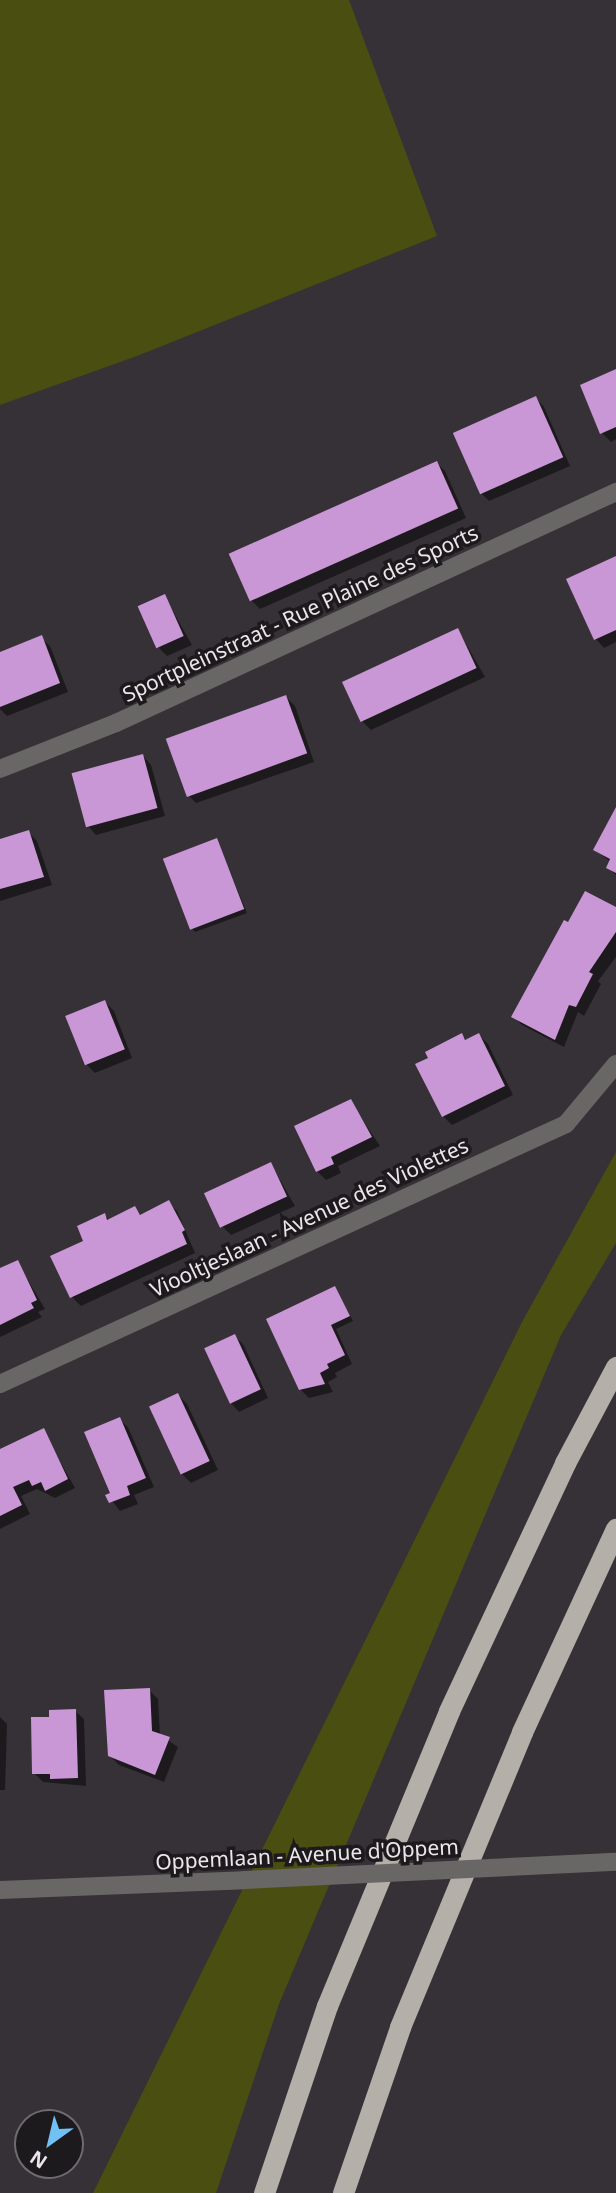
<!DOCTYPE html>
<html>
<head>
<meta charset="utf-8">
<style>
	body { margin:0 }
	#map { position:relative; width:616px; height:2193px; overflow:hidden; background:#363136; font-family:"Noto Sans",sans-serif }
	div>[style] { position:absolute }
	.green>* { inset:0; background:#4b4e11 }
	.shadow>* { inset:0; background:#0007 }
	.building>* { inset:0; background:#ca97d6; transform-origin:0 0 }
	.minor>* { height:18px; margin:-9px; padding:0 9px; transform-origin:9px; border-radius:9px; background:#696765 }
	.motorway>* { height:21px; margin:-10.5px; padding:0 10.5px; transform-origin:10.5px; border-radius:10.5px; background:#b4afa9 }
	.minor-bridge>* { height:18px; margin:-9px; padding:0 9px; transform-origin:9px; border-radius:9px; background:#696765 }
	span { translate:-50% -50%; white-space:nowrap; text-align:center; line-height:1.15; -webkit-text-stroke:7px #1c1a1c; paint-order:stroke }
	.street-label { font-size:21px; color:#eae6ea }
	.north { position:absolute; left:14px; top:2109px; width:70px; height:70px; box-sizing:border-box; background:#1c1a1c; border:2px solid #6e6c6e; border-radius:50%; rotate:214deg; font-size:19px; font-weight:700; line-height:28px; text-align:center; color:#eae6ea }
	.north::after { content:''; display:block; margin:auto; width:24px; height:32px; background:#72c1f5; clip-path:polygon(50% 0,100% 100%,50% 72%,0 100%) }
</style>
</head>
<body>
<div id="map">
	<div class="green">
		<i style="clip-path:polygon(0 0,349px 0,437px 236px,137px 356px,0 405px)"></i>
		<i style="clip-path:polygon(616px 1152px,616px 1243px,561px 1335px,279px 2004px,216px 2193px,93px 2193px,522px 1322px)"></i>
	</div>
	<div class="shadow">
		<i style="clip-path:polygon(616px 371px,616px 439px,611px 442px,602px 433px)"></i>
		<i style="clip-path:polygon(536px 398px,544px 407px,570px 466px,489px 501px,480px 492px)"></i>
		<i style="clip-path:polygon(437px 463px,445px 471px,466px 518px,260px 609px,251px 600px,230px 554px)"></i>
		<i style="clip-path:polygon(616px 558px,616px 642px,604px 648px,596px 639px)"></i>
		<i style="clip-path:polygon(165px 597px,192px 645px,167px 656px,158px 647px)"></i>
		<i style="clip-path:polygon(458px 630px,485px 677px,371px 730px,362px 721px)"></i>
		<i style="clip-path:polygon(41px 638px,50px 646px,68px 692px,7px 716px,0 709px,0 654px)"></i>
		<i style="clip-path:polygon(286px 697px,295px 706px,314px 762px,196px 803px,187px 794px)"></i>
		<i style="clip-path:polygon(143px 756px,151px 765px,165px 816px,96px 835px,88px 826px)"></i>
		<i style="clip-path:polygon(616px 810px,616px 875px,608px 867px,611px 862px,595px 850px)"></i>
		<i style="clip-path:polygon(28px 832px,37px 841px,52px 885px,0 901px,0 841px)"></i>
		<i style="clip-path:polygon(217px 840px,247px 913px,195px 932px,191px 928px)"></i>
		<i style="clip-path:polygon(616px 909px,616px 957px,598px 981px,601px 984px,584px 1016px,578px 1012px,564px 1047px,522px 1025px,513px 1016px)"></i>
		<i style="clip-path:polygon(105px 1002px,114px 1011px,132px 1058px,95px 1073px,86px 1064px)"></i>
		<i style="clip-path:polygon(462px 1035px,467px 1041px,479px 1035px,488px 1044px,513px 1095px,452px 1125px,443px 1116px)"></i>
		<i style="clip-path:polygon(350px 1101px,380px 1146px,338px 1166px,341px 1173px,326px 1180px,317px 1171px)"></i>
		<i style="clip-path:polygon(271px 1164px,295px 1206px,231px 1235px,222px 1226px)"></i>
		<i style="clip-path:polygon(168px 1202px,177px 1211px,195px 1253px,81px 1306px,72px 1297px,85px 1241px,104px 1215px,110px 1221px,135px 1209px,142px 1216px)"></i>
		<i style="clip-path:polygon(17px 1262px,45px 1309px,38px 1312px,42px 1317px,0 1337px,0 1270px)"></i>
		<i style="clip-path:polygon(335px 1288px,353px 1321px,336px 1329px,352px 1364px,335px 1373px,337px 1377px,328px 1382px,333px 1392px,309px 1398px,300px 1389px)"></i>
		<i style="clip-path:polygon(234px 1336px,243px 1344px,268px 1398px,239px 1412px,231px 1403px)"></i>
		<i style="clip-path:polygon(178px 1395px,187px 1404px,218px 1470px,191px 1483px,182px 1474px)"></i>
		<i style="clip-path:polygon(119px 1419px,128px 1427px,154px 1487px,134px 1495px,138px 1504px,120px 1511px,108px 1496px,112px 1494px)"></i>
		<i style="clip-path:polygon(43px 1431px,75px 1488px,55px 1498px,37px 1489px,21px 1496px,30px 1514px,0 1529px,0 1450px)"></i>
		<i style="clip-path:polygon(149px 1690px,158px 1699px,160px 1735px,178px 1747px,164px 1782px,119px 1765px,110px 1756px)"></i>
		<i style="clip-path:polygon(75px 1711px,84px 1719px,86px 1786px,43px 1782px,34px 1773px,50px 1719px)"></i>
		<i style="clip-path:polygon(0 1717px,7px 1724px,5px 1790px,0 1790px)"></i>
	</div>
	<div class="building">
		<i style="clip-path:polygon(616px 369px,616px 427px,600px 434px,580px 385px)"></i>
		<i style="left:536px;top:396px;width:67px;height:91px;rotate:66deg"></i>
		<i style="left:437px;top:461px;width:52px;height:228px;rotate:66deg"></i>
		<i style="clip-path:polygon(616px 556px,616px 630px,594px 640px,566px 579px)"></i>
		<i style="left:165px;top:594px;width:46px;height:30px;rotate:66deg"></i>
		<i style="left:458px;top:628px;width:44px;height:128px;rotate:65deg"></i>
		<i style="clip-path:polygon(42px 635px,60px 683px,0 707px,0 652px)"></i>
		<i style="left:286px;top:695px;width:62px;height:128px;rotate:70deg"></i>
		<i style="left:143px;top:754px;width:56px;height:74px;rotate:75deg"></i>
		<i style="clip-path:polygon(616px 807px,616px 873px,606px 868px,610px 859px,593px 850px)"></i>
		<i style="clip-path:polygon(29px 830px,44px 877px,0 889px,0 839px)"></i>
		<i style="left:217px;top:838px;width:76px;height:58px;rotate:69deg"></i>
		<i style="clip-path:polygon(585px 891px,616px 907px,616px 932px,589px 972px,593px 974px,576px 1007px,569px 1005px,555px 1040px,511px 1017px,564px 920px,568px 922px)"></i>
		<i style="left:105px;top:1000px;width:53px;height:43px;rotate:68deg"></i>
		<i style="clip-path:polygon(462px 1033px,465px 1040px,479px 1033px,505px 1086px,442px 1117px,415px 1064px,428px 1058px,425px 1052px)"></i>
		<i style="clip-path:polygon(351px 1099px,372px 1137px,331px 1157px,334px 1164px,316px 1172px,294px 1126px)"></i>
		<i style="left:271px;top:1162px;width:38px;height:74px;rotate:65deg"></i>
		<i style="clip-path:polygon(169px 1200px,185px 1230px,182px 1232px,187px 1244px,70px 1298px,50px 1256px,83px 1241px,77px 1226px,105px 1213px,107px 1220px,135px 1206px,140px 1215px)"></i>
		<i style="clip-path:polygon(18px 1260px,37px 1300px,31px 1303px,34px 1308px,0 1325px,0 1268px)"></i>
		<i style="clip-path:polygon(335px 1286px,350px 1316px,331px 1325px,345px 1355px,327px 1364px,329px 1368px,320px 1373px,325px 1384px,299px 1390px,266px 1319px)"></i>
		<i style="left:235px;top:1334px;width:61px;height:34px;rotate:65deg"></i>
		<i style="left:178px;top:1393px;width:75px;height:32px;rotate:65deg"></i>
		<i style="clip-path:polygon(120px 1417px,146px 1478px,127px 1486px,130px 1495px,109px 1503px,105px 1495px,110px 1493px,84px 1432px)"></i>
		<i style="clip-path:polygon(44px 1428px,68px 1479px,45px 1491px,41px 1482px,32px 1486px,29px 1480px,13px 1487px,22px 1505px,0 1516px,0 1449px)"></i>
		<i style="clip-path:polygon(150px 1688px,152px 1731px,170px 1737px,155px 1775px,108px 1756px,104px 1690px)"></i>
		<i style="clip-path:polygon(76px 1709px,78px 1778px,50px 1779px,50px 1774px,32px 1774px,31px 1717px,49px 1717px,49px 1710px)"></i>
	</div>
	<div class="minor">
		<i style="left:0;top:769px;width:125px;rotate:-21.6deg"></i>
		<i style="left:116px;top:723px;width:551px;rotate:-24.8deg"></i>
		<i style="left:0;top:1384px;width:623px;rotate:-24.67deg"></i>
		<i style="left:566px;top:1124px;width:78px;rotate:-50.2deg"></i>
		<i style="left:0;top:1890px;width:244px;rotate:-2.3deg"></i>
	</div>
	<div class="motorway">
		<i style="left:264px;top:2193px;width:197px;rotate:-71.4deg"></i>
		<i style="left:327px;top:2006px;width:319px;rotate:-67.5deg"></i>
		<i style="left:449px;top:1711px;width:274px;rotate:-64.9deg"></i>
		<i style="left:565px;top:1463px;width:109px;rotate:-62deg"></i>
		<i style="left:343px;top:2193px;width:176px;rotate:-71deg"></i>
		<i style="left:400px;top:2027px;width:319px;rotate:-67.5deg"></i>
		<i style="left:522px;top:1732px;width:224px;rotate:-65.2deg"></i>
	</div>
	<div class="minor-bridge">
		<i style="left:244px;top:1880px;width:372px;rotate:-2.8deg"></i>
	</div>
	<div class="street-label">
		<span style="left:300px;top:613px;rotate:-25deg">Sportpleinstraat - Rue Plaine des Sports</span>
		<span style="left:309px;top:1217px;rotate:-25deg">Viooltjeslaan - Avenue des Violettes</span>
		<span style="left:307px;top:1854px;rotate:-3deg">Oppemlaan - Avenue d'Oppem</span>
	</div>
	<div class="north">N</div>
</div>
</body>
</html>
